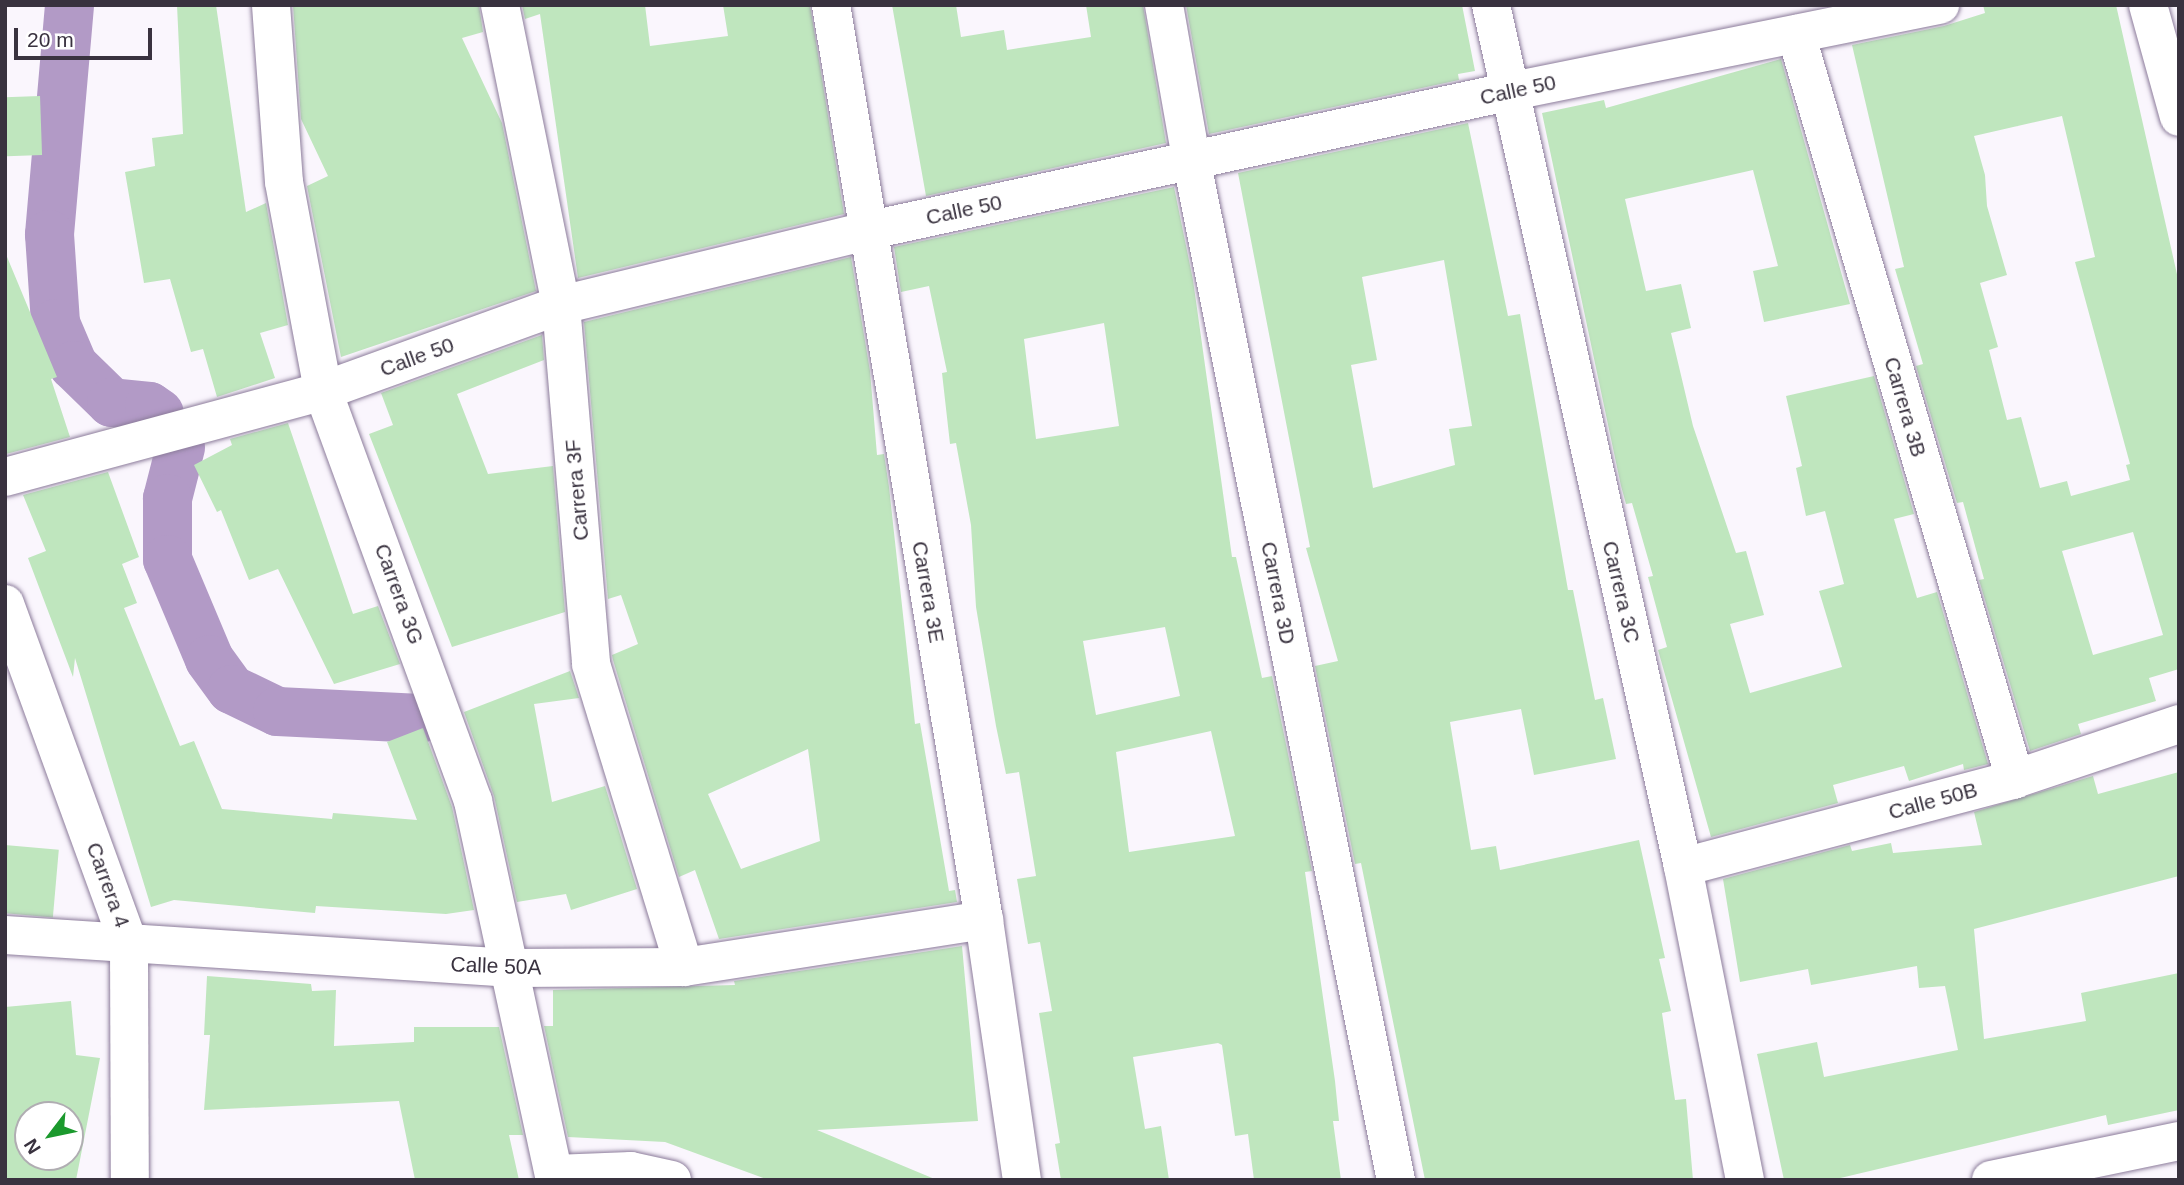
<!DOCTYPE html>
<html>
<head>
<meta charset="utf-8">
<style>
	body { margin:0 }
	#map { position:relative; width:2184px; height:1185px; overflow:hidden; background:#faf6fd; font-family:Helvetica,sans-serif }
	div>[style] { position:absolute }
	.canal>* { height:49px; margin:-24.5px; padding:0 24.5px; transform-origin:24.5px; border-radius:24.5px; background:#b29ac6 }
	.building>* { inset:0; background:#bfe6be; transform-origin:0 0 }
	.roads { filter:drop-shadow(0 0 2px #8c7c9b) drop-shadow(0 0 2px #8c7c9b) }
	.minor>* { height:38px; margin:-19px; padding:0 19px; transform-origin:19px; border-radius:19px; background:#fff }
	span { translate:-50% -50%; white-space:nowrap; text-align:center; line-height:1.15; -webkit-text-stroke:5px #fff; paint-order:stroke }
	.street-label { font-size:21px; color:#39323f }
	.frame { position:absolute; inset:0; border:7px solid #39323f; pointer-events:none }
	.north { position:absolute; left:14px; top:1101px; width:70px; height:70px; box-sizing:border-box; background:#fff; border:2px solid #b0adb2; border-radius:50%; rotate:238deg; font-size:19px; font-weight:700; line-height:28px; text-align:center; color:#39323f }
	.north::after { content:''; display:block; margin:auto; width:24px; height:32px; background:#1b992d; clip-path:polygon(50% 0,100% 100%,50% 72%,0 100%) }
	.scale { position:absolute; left:14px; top:28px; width:138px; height:32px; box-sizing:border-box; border:4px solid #39323f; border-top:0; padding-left:9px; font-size:21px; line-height:24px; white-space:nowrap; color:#39323f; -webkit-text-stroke:5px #fff; paint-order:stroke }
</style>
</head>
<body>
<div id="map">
	<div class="canal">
		<i style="left:69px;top:5px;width:230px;rotate:95deg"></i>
		<i style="left:49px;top:234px;width:89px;rotate:86.1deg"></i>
		<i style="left:55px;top:323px;width:46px;rotate:66.8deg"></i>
		<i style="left:73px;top:365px;width:53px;rotate:44.2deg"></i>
		<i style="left:111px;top:402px;width:38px;rotate:6deg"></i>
		<i style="left:149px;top:406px;width:12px;rotate:35deg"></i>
		<i style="left:180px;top:447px;width:53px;rotate:104.3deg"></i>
		<i style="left:167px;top:498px;width:61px;rotate:90deg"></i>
		<i style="left:167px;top:559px;width:108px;rotate:67.2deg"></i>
		<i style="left:209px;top:659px;width:37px;rotate:54deg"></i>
		<i style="left:231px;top:689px;width:51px;rotate:25.6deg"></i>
		<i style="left:277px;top:711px;width:143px;rotate:2.8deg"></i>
	</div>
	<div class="building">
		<i style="clip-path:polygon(177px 5px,216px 5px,246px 212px,266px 203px,288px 325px,260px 333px,275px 378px,217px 397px,203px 349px,191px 352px,170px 279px,144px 283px,125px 172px,155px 166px,152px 138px,183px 134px)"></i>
		<i style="clip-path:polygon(293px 5px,479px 5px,483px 32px,462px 38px,502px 123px,536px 291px,341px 357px,307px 186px,328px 176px,301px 119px)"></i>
		<i style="clip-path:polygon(522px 5px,645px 5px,650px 46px,728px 36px,723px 5px,810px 5px,844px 214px,578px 278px,540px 14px,525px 19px)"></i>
		<i style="clip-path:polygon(892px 5px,956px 5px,961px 37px,1004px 30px,1007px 50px,1091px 37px,1086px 5px,1143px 5px,1166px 143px,926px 196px)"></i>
		<i style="clip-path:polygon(1186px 5px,1462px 5px,1475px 71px,1458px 74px,1459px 80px,1209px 134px)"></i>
		<i style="clip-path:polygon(evenodd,1983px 5px,2116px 5px,2179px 283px,2179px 669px,2149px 678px,2156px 701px,2078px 724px,2081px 734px,2030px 751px,1979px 580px,1984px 579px,1963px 502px,1957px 503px,1916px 366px,1923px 364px,1895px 269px,1904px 267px,1852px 45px,1944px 26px,1985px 13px,1983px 5px,2062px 116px,2095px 257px,2075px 262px,2130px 464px,2126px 465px,2130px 480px,2071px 496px,2067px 481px,2040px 488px,2021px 417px,2007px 420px,1989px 350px,1998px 347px,1980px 283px,2007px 275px,1987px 206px,1985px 175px,1974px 136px,2062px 116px,1983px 5px,2133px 532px,2163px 635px,2093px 655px,2062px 551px,2133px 532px)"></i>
		<i style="clip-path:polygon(1781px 59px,1850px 304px,1764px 322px,1753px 271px,1778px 266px,1753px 170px,1625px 199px,1646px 291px,1681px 284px,1691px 328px,1671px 333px,1693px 426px,1736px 553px,1746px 551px,1764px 615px,1730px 624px,1750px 693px,1842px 667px,1819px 591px,1844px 584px,1825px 511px,1806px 516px,1796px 468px,1802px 466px,1786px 396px,1874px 376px,1914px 514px,1894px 519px,1917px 598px,1937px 592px,1988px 764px,1964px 770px,1963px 764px,1909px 781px,1904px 766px,1833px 785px,1838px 803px,1711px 837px,1658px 650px,1667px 647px,1648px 577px,1653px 576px,1632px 503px,1626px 504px,1621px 486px,1542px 113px,1604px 100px,1606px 108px)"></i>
		<i style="left:40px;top:96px;width:59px;height:35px;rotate:88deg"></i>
		<i style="clip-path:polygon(evenodd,1468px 123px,1508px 316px,1520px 314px,1568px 590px,1573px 590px,1595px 700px,1603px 698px,1616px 759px,1534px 775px,1521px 709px,1450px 722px,1471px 850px,1496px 846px,1500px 870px,1639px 840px,1665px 958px,1659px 959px,1671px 1011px,1662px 1013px,1675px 1100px,1686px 1099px,1693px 1180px,1425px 1180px,1361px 863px,1355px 864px,1315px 666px,1338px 661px,1306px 548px,1310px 547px,1238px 173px,1468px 123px,1444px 260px,1472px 426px,1449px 429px,1455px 465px,1373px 488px,1351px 365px,1377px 360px,1362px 277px,1444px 260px)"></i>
		<i style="clip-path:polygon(evenodd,1174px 187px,1193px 280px,1232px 557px,1236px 557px,1262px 678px,1272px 676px,1312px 871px,1305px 872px,1335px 1081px,1339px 1121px,1333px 1121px,1341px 1180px,1254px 1180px,1248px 1134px,1235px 1136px,1222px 1045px,1218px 1043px,1133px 1057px,1145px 1129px,1161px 1126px,1169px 1180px,1061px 1180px,1055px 1144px,1060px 1143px,1039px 1013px,1052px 1011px,1040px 942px,1028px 944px,1017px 879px,1036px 876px,1019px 772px,1006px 774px,996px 726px,976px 607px,971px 525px,956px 443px,950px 444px,942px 373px,947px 372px,929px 286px,901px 292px,894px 247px,1174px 187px,1104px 323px,1119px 426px,1036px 439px,1024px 339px,1104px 323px,1174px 187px,1165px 627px,1180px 696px,1096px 715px,1083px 641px,1165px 627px,1174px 187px,1211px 731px,1235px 836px,1129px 852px,1116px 752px,1211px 731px)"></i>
		<i style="clip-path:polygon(5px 252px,57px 377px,51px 379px,70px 437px,6px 454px)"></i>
		<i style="clip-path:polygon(evenodd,851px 257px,870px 371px,877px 455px,884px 454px,889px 487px,915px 724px,920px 723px,949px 891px,955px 890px,957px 902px,719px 939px,695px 870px,679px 877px,613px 660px,612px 655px,638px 644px,621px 595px,608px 599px,584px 322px,851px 257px,808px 749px,820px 841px,741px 869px,708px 794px,808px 749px)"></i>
		<i style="clip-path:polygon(542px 335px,544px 360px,457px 394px,488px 474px,553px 466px,565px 612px,452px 647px,369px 434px,393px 425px,381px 393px)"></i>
		<i style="clip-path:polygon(288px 423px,353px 614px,378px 606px,400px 664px,334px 684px,278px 569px,249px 580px,221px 510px,217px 512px,194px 465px,232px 445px,230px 439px)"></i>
		<i style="clip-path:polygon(108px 472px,139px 557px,122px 564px,137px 603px,124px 608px,180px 746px,194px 741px,222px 809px,332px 819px,333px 813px,417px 820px,387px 742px,423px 728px,452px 807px,474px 910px,446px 914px,316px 906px,315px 913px,174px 900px,151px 907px,75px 658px,73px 677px,28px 558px,46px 551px,23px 495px)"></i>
		<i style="clip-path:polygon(570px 671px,579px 698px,534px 704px,552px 802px,605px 786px,637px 889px,571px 910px,566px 894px,517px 902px,494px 796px,464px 712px)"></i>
		<i style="clip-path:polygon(2179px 772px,2179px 876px,1974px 929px,1984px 1039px,2086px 1021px,2081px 993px,2179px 973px,2179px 1110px,2108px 1125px,2106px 1115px,1832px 1180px,1784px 1180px,1757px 1054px,1817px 1042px,1824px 1077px,1958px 1050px,1945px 986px,1919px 988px,1917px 966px,1811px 985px,1808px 969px,1740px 982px,1723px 879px,1850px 845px,1852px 851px,1891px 843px,1893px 853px,1982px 845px,1974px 812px,2093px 776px,2098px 794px)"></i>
		<i style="left:5px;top:845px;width:54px;height:68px;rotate:5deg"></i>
		<i style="clip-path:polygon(962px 946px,978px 1121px,817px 1130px,937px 1180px,769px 1180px,665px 1142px,568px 1137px,544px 1026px,553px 1026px,553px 990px,735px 985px,734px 981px)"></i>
		<i style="clip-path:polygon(207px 976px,311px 984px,312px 991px,336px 990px,334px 1046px,414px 1042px,414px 1027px,499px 1027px,523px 1135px,509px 1135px,519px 1180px,415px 1180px,399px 1101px,204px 1110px,210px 1035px,204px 1035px)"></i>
		<i style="clip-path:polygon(evenodd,71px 1001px,76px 1055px,100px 1058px,76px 1180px,5px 1180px,5px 1007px,71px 1001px,28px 1115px,70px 1115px,70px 1157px,28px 1157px,28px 1115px)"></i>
	</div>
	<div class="roads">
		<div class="minor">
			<i style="left:271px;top:5px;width:177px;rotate:85.8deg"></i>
			<i style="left:284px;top:182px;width:213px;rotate:79.4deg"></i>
			<i style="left:323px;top:391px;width:437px;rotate:69.9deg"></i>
			<i style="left:473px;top:801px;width:388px;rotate:77.8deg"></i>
			<i style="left:500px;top:5px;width:306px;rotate:78.5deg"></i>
			<i style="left:561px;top:305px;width:360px;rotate:85.2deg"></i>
			<i style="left:591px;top:664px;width:317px;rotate:72.9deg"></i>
			<i style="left:831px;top:5px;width:928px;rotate:80.51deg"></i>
			<i style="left:984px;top:920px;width:263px;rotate:81.7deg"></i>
			<i style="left:1164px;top:5px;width:160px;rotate:80deg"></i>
			<i style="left:1192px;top:163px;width:1037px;rotate:78.66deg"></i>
			<i style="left:1491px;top:5px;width:883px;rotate:77.44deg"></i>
			<i style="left:1683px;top:867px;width:319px;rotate:78.8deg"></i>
			<i style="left:2148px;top:5px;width:116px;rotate:74.5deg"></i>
			<i style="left:1796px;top:34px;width:777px;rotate:73.62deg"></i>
			<i style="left:5px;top:477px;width:329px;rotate:-15.1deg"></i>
			<i style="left:323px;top:391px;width:253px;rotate:-19.9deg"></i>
			<i style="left:561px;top:305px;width:314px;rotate:-13.6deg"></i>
			<i style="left:866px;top:231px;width:656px;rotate:-12.24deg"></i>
			<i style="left:1507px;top:92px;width:442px;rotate:-11.4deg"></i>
			<i style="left:5px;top:604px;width:362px;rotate:70deg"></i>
			<i style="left:129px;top:944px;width:236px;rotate:89.8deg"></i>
			<i style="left:1683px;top:867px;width:343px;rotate:-14.8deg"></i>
			<i style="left:2015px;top:779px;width:173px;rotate:-18.5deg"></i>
			<i style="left:5px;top:935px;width:508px;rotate:3.72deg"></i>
			<i style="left:512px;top:968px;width:172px;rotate:-0.3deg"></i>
			<i style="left:684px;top:967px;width:304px;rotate:-8.9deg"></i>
			<i style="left:554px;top:1174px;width:77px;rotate:-2.2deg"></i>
			<i style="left:631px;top:1171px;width:42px;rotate:12.4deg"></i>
			<i style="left:1991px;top:1180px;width:192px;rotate:-11.7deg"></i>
		</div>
	</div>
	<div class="street-label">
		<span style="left:1518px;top:90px;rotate:-12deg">Calle 50</span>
		<span style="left:964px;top:210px;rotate:-12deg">Calle 50</span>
		<span style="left:417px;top:357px;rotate:-20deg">Calle 50</span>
		<span style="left:1905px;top:407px;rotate:74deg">Carrera 3B</span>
		<span style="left:577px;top:490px;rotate:-95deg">Carrera 3F</span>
		<span style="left:928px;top:592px;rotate:80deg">Carrera 3E</span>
		<span style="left:1621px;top:592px;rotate:77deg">Carrera 3C</span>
		<span style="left:1278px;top:593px;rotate:79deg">Carrera 3D</span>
		<span style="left:399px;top:594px;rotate:70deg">Carrera 3G</span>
		<span style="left:1933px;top:801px;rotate:-15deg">Calle 50B</span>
		<span style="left:108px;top:885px;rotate:70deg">Carrera 4</span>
		<span style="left:496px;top:966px;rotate:2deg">Calle 50A</span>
	</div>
	<div class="frame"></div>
	<div class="north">N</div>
	<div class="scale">20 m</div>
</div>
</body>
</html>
